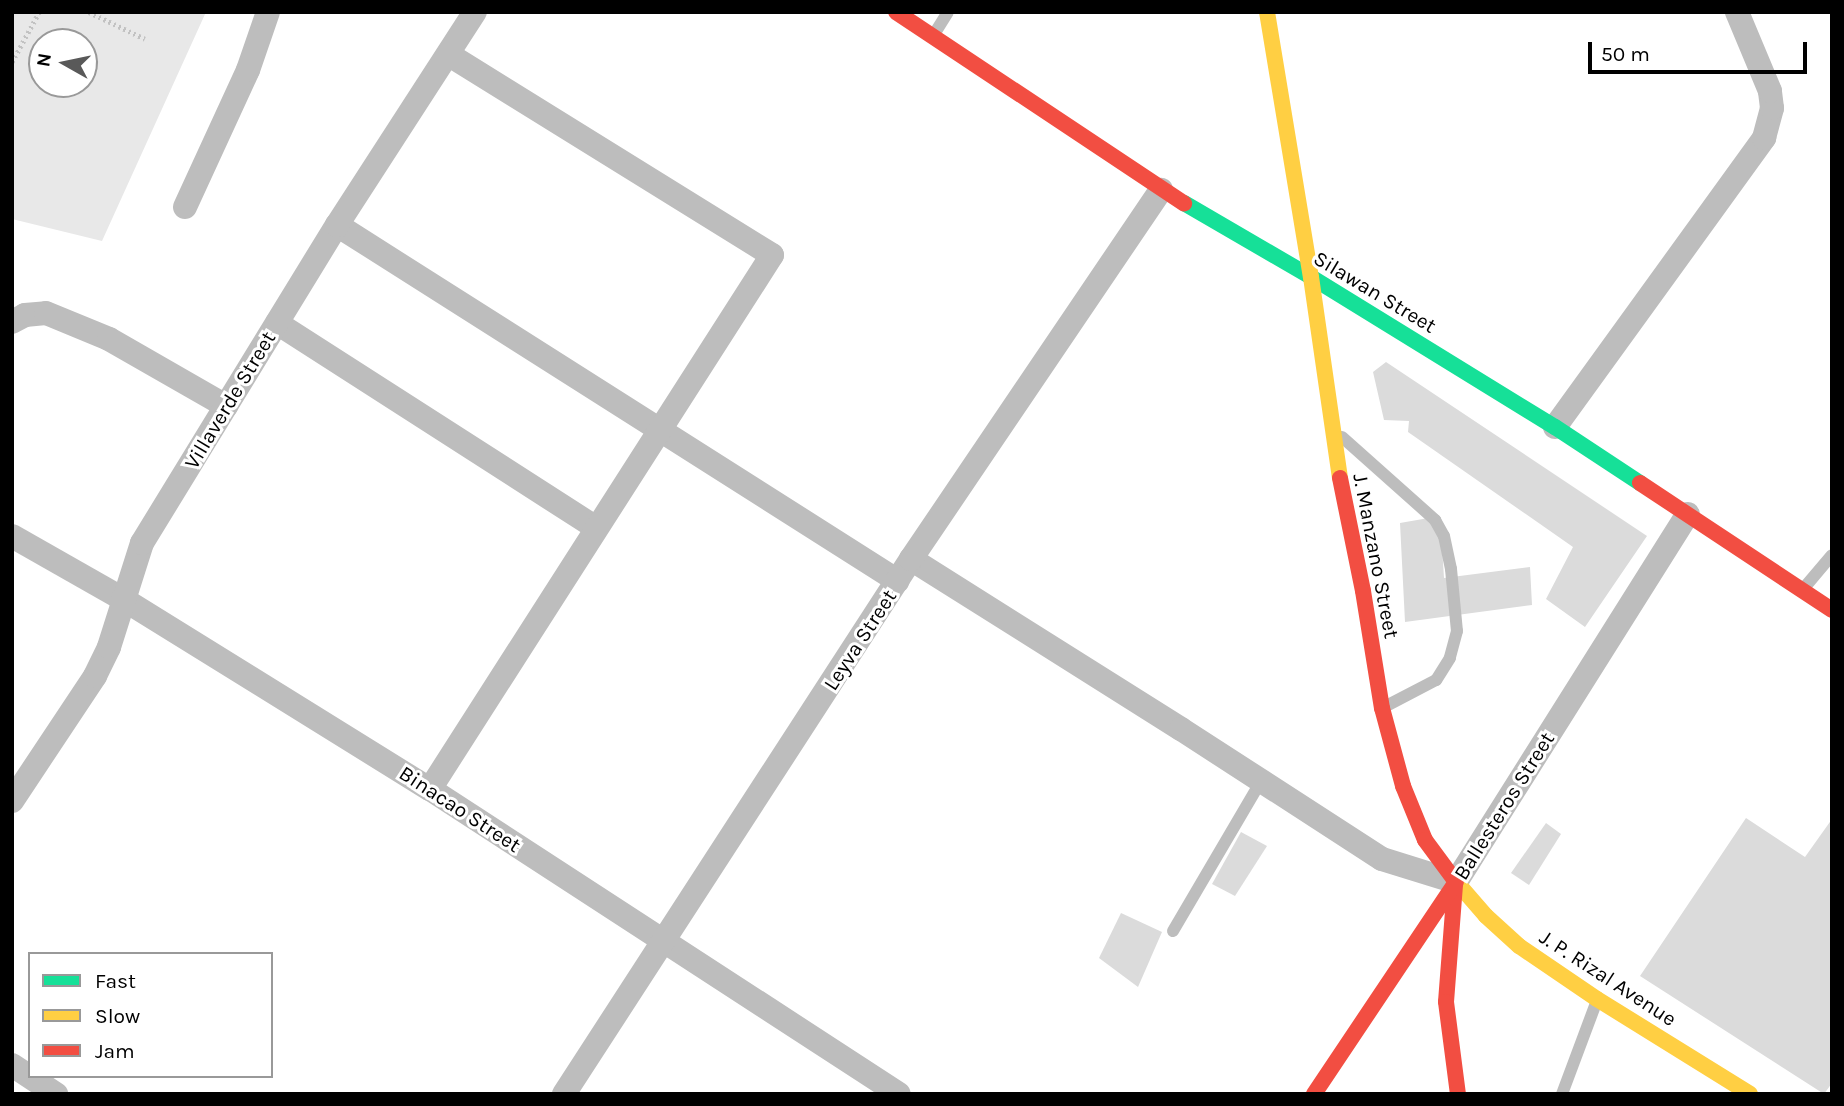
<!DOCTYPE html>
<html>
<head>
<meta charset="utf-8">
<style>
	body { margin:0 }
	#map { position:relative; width:1844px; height:1106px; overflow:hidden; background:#fff; font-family:Karla,sans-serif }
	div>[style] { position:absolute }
	.green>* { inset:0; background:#e8e8e8 }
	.building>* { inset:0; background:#dbdbdb }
	.path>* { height:4.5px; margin-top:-2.25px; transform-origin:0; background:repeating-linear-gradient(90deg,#c2c2c2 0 2px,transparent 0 5.5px) }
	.lane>* { height:12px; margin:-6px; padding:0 6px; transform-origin:6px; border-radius:6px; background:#bdbdbd }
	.street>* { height:24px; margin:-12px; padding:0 12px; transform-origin:12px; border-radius:12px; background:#bdbdbd }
	.fast>* { height:16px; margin:-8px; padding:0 8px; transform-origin:8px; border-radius:8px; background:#16e098 }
	.slow>* { height:16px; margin:-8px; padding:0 8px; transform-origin:8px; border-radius:8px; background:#ffcf43 }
	.jam>* { height:16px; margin:-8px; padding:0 8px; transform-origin:8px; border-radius:8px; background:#f24e42 }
	span { translate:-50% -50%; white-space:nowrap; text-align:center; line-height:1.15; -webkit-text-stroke:6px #fff; paint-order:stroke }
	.street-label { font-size:21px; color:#000 }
	.frame { position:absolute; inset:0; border:14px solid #000; pointer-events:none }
	.legend { position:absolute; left:28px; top:952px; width:245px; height:126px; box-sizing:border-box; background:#fff; border:2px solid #999; margin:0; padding:9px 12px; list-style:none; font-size:21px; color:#000 }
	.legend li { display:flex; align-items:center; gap:14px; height:35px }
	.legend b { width:35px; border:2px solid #999 }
	.north { position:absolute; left:28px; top:28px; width:70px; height:70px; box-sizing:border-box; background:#fff; border:2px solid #999; border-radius:50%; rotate:279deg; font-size:19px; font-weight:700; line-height:28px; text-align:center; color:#000 }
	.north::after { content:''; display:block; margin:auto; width:24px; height:32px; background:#595959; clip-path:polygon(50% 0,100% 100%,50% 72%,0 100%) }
	.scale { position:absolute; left:1588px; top:42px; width:219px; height:32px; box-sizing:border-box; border:4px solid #000; border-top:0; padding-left:9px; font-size:21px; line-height:24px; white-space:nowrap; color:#000; -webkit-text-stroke:5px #fff; paint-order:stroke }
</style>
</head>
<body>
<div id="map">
	<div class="green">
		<i style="clip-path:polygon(evenodd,12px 12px,206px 12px,102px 241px,12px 219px,12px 12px,42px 42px,84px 42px,84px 84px,42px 84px,42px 42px)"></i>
	</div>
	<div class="building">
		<i style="clip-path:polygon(1386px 362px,1647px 536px,1585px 627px,1546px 599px,1573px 547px,1408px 432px,1409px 421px,1384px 420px,1373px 372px)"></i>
		<i style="clip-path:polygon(1440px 516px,1444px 578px,1530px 567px,1532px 605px,1405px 622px,1400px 523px)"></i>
		<i style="clip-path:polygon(1746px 818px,1805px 857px,1832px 819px,1832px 1083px,1824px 1094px,1640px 976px)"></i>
		<i style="clip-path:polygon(1546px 823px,1561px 834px,1529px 885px,1511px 873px)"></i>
		<i style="clip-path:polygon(1241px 832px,1267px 846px,1235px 896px,1212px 884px)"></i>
		<i style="clip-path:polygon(1121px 913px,1162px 932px,1138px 987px,1099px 958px)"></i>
	</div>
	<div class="path">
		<i style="left:89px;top:12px;width:62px;rotate:25.7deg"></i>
		<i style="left:12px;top:62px;width:57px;rotate:-61.6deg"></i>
	</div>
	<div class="lane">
		<i style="left:933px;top:36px;width:28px;rotate:-58deg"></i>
		<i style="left:1342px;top:437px;width:125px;rotate:41.7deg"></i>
		<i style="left:1435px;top:520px;width:18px;rotate:61deg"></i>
		<i style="left:1444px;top:536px;width:34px;rotate:78deg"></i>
		<i style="left:1451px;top:569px;width:62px;rotate:84.5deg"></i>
		<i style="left:1457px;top:631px;width:28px;rotate:105deg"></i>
		<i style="left:1450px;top:658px;width:26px;rotate:122deg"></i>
		<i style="left:1436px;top:680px;width:56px;rotate:152.5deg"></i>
		<i style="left:1804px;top:588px;width:43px;rotate:-49.7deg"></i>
		<i style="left:1173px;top:931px;width:174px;rotate:-59.6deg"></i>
		<i style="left:1562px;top:1094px;width:97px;rotate:-69.5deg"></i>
	</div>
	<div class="street">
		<i style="left:185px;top:207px;width:151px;rotate:-65.3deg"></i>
		<i style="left:248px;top:70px;width:61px;rotate:-71deg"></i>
		<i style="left:337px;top:225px;width:664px;rotate:32.4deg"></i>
		<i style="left:12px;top:322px;width:15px;rotate:-28deg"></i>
		<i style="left:25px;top:315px;width:21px;rotate:-5deg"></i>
		<i style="left:46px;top:313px;width:68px;rotate:22.4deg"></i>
		<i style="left:109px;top:339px;width:135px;rotate:29.8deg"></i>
		<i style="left:277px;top:323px;width:379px;rotate:32.7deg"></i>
		<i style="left:1555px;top:427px;width:357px;rotate:-54.1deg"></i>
		<i style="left:1764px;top:138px;width:31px;rotate:-75deg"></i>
		<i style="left:1772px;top:108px;width:17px;rotate:-97deg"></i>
		<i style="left:1770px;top:91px;width:86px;rotate:-112.7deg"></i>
		<i style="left:12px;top:536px;width:128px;rotate:29.6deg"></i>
		<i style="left:123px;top:599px;width:361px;rotate:31.8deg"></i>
		<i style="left:430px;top:789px;width:559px;rotate:33.04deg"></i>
		<i style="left:911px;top:559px;width:319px;rotate:32.2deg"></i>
		<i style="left:1181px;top:729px;width:239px;rotate:32.9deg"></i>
		<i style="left:1382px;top:859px;width:77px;rotate:17.3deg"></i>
		<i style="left:1456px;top:882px;width:435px;rotate:-57.8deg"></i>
		<i style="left:430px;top:789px;width:634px;rotate:-57.36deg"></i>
		<i style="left:772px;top:255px;width:381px;rotate:-148.2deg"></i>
		<i style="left:12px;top:801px;width:150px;rotate:-56.4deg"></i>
		<i style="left:95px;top:676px;width:32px;rotate:-64deg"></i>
		<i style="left:109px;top:647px;width:109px;rotate:-72.4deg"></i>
		<i style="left:142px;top:543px;width:373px;rotate:-58.5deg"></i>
		<i style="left:337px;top:225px;width:254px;rotate:-57.1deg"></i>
		<i style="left:12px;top:1065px;width:53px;rotate:33.4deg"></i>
		<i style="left:564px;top:1094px;width:638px;rotate:-57.03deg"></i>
		<i style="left:911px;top:559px;width:446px;rotate:-55.9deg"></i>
	</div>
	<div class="fast">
		<i style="left:1184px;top:203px;width:147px;rotate:30.2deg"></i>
		<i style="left:1311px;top:277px;width:286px;rotate:31.6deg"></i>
		<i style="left:1555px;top:427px;width:102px;rotate:33.4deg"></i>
	</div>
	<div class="slow">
		<i style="left:1267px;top:12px;width:269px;rotate:80.6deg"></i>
		<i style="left:1311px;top:277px;width:203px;rotate:81.8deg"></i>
		<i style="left:1453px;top:878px;width:50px;rotate:49deg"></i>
		<i style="left:1486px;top:916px;width:45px;rotate:42.3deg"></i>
		<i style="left:1519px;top:946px;width:94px;rotate:34.2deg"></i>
		<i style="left:1597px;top:999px;width:180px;rotate:31.8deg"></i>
	</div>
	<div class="jam">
		<i style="left:896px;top:12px;width:346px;rotate:33.6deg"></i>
		<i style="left:1340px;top:478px;width:115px;rotate:78.5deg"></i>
		<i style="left:1363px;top:591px;width:119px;rotate:80.8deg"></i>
		<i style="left:1382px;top:708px;width:81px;rotate:74.9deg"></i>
		<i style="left:1403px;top:786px;width:58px;rotate:67.8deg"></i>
		<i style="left:1425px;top:840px;width:47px;rotate:53.6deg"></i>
		<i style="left:1640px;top:483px;width:230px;rotate:33.5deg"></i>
		<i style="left:1455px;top:885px;width:117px;rotate:94.4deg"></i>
		<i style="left:1446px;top:1002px;width:93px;rotate:82.6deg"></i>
		<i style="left:1314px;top:1094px;width:255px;rotate:-56.2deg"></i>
	</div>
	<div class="street-label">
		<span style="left:1375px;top:292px;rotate:31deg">Silawan Street</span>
		<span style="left:230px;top:400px;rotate:-59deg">Villaverde Street</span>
		<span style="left:1376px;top:556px;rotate:79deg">J. Manzano Street</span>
		<span style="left:860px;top:640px;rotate:-57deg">Leyva Street</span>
		<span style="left:1504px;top:806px;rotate:-58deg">Ballesteros Street</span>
		<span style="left:460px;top:809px;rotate:33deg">Binacao Street</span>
		<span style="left:1608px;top:978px;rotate:33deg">J. P. Rizal Avenue</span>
	</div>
	<div class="frame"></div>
	<ul class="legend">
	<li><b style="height:9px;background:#16e098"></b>Fast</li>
	<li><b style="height:9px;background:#ffcf43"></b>Slow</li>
	<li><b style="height:9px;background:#f24e42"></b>Jam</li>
	</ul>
	<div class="north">N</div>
	<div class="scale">50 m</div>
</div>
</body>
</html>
